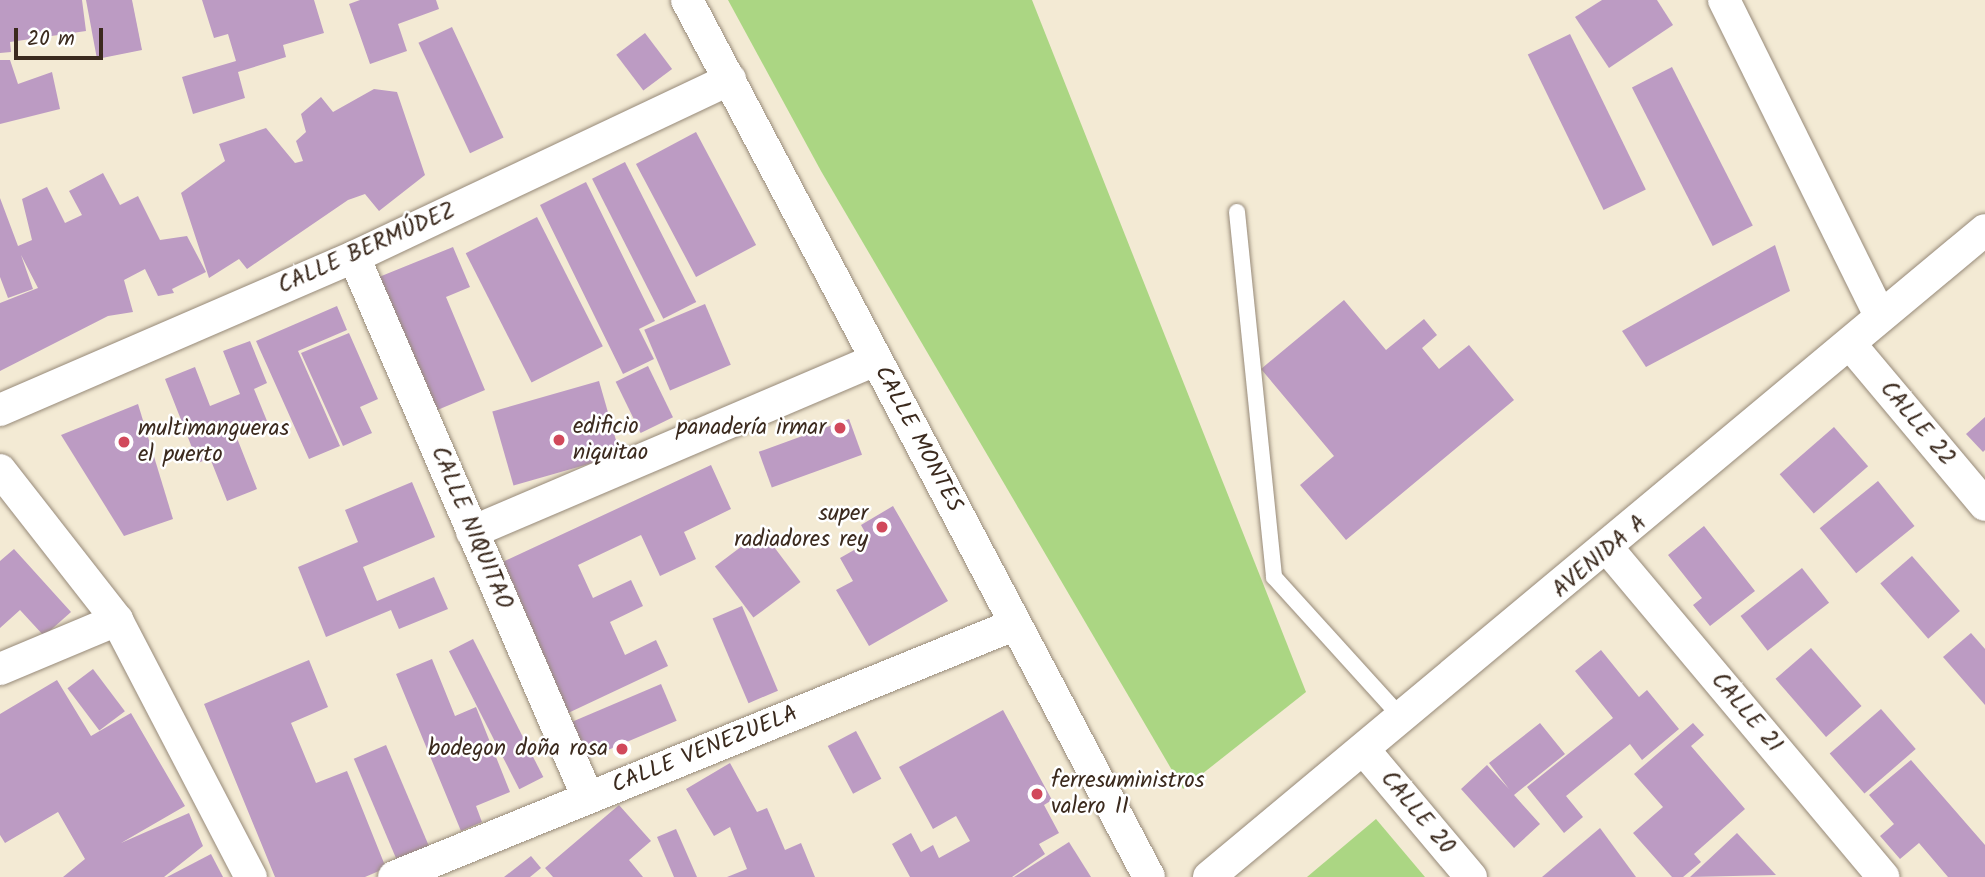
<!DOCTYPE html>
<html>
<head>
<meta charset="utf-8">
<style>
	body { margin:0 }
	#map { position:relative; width:1985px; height:877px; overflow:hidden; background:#f3ead4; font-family:Kalam,sans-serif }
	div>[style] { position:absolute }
	.green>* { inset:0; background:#abd683 }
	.building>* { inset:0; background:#bc9bc3; transform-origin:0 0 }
	.roads { filter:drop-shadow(0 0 2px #978a79) drop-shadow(0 0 2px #978a79) }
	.service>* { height:16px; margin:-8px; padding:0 8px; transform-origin:8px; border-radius:8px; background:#fff }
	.minor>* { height:32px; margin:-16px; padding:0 16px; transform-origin:16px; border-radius:16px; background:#fff }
	.dots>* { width:19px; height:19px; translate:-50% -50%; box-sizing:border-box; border:4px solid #fff; border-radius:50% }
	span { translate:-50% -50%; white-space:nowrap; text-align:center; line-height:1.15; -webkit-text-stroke:5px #fff; paint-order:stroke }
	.street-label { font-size:23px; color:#3b2a1e }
	.poi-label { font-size:23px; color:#3b2a1e }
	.left { translate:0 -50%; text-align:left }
	.right { translate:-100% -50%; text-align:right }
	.scale { position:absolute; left:14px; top:28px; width:89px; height:32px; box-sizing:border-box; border:4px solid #3b2a1e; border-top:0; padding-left:9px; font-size:21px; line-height:24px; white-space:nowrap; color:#3b2a1e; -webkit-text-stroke:5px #fff; paint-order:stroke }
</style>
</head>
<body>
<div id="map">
	<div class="green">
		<i style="clip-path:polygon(728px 0,1032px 0,1306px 692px,1183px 789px,821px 171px)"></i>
		<i style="clip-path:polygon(1376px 819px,1425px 877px,1307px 877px)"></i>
	</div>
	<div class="building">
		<i style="clip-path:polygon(0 0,82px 0,86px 31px,10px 42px,11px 52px,0 53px)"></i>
		<i style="clip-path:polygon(86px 0,132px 0,142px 50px,97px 59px)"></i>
		<i style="clip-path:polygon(202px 0,314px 0,324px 33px,283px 45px,286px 57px,238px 72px,245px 98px,193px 114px,182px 77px,236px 61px,228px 34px,214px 38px)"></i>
		<i style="clip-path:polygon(360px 0,436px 0,439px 9px,398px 24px,407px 51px,370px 64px,349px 4px)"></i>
		<i style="clip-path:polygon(1602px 0,1657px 0,1673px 25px,1609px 68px,1575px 17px)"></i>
		<i style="left:452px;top:27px;width:122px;height:37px;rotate:65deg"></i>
		<i style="left:645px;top:33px;width:45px;height:36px;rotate:53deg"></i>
		<i style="left:1570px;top:34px;width:173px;height:47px;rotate:64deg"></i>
		<i style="clip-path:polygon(0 60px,10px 60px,18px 84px,52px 72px,60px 109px,0 124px)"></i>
		<i style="left:1672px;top:67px;width:178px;height:45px;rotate:63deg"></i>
		<i style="clip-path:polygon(374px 89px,397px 92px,425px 175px,379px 211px,365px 194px,348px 200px,247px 269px,239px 259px,209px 278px,181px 193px,225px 161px,219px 144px,266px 128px,295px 163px,303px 161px,296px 141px,306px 132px,301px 114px,321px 97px,333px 112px)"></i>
		<i style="left:696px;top:132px;width:128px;height:68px;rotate:62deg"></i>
		<i style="left:625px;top:162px;width:157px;height:37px;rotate:63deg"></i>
		<i style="clip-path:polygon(103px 173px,120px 205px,138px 196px,160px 240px,187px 236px,206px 272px,172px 289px,174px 293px,158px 296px,145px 269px,124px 280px,133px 312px,108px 316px,0 371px,0 303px,38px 288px,21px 255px,33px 289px,8px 298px,0 277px,0 198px,18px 246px,32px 240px,22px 199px,47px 187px,65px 223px,82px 215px,69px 191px)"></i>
		<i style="clip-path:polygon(586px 182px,655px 321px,639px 329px,654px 359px,623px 374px,540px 205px)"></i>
		<i style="left:537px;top:217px;width:145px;height:80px;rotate:63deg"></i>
		<i style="clip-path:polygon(1775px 245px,1790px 291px,1646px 367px,1622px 331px)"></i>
		<i style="clip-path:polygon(453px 247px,470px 287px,446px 297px,485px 390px,435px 411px,379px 277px)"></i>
		<i style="clip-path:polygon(1344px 300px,1386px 350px,1424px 319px,1437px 335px,1422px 348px,1439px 369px,1469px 345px,1514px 400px,1346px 540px,1300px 485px,1334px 456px,1261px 369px)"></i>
		<i style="left:705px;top:304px;width:66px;height:66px;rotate:67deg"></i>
		<i style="clip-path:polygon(337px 306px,347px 330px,298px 351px,340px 446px,309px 459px,256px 341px)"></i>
		<i style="clip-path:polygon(349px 333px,378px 399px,360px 407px,372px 433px,343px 446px,301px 353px)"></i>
		<i style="clip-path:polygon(250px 341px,267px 383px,254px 389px,267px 421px,235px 433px,257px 489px,227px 501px,210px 458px,198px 463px,165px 379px,195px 367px,210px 406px,240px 394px,223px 351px)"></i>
		<i style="left:648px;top:366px;width:57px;height:36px;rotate:64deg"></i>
		<i style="left:599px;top:381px;width:77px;height:111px;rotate:74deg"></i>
		<i style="clip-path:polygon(138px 404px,173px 519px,124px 536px,61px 435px)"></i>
		<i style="clip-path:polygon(1985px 417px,1985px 450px,1983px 452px,1966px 434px)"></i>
		<i style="left:849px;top:419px;width:38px;height:96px;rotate:70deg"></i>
		<i style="left:1834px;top:427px;width:52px;height:72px;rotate:49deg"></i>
		<i style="clip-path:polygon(711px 465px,731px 509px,684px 532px,696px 559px,660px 576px,641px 535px,578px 565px,593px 598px,631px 580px,643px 606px,610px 622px,625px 655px,656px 640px,668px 666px,566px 714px,496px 565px)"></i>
		<i style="left:1878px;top:481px;width:58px;height:75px;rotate:51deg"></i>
		<i style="clip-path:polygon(412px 482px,435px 537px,363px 567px,377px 601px,434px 577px,448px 609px,399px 629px,391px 610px,326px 637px,298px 567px,358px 542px,345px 510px)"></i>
		<i style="clip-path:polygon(893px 506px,948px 601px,869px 646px,836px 590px,853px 581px,840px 558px,870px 541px,861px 525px)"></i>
		<i style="clip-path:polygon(1704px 526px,1755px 591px,1710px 626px,1693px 605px,1702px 598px,1668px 555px)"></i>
		<i style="left:762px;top:531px;width:64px;height:59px;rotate:53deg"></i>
		<i style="clip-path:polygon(14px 549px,71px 612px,44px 636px,20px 610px,0 628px,0 561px)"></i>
		<i style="left:1912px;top:556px;width:73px;height:42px;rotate:49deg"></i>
		<i style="left:1802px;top:568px;width:44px;height:78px;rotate:52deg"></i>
		<i style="left:742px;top:606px;width:92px;height:32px;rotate:67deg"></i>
		<i style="clip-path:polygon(1971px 633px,1985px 649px,1985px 705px,1943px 657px)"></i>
		<i style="left:473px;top:639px;width:155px;height:27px;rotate:63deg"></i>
		<i style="left:1811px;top:648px;width:77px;height:47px;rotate:49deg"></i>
		<i style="clip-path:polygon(1601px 650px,1639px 697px,1647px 690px,1679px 729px,1642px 760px,1630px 744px,1566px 796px,1583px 817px,1564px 833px,1527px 787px,1613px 718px,1575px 671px)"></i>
		<i style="clip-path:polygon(432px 659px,455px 716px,476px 707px,510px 792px,476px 806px,482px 822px,461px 831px,396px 674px)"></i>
		<i style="clip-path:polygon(309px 660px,328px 707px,291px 723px,316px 783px,347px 771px,386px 868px,365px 877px,275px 877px,204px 704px)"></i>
		<i style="left:93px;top:669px;width:53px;height:32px;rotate:53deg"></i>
		<i style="clip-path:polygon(57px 680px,91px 736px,131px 713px,185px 806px,121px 843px,189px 813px,203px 846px,164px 877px,63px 877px,85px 859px,58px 812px,5px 843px,0 835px,0 714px)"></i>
		<i style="left:661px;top:684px;width:40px;height:99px;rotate:67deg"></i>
		<i style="left:1881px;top:709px;width:53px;height:68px;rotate:49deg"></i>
		<i style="clip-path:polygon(1003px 710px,1052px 800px,1044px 805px,1059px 833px,1039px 844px,1045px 854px,1012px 877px,910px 877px,892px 844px,911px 833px,921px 852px,933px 845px,939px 858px,970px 841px,956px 816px,933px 829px,899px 767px)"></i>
		<i style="clip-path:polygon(1540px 723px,1565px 754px,1514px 795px,1540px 824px,1514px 848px,1461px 789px,1487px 765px,1509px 789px,1489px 763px)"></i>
		<i style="clip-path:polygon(1693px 723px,1704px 735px,1691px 746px,1745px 809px,1694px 854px,1701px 862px,1683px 877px,1672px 877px,1633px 833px,1663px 807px,1634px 774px)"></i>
		<i style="left:856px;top:731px;width:54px;height:32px;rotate:62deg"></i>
		<i style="left:386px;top:745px;width:115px;height:35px;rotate:67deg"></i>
		<i style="clip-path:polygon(1911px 760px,1985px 845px,1985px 877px,1948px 877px,1919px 843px,1900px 859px,1880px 836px,1894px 824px,1869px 795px)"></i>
		<i style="clip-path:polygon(730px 763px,757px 812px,767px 808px,785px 850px,801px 843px,815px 877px,727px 877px,747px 869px,730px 827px,714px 836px,686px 789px)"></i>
		<i style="clip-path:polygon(619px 805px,651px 841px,629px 860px,643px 877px,553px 877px,545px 868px)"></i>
		<i style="clip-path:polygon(1600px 828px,1636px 877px,1542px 877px)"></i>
		<i style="clip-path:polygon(676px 829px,697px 877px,674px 877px,657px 837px)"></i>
		<i style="clip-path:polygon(1737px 833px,1776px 875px,1690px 877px)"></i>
		<i style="clip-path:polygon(1069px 842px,1091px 877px,1014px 877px)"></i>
		<i style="clip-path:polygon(211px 854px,223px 877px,167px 877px)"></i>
		<i style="clip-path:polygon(531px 856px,541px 868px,530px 877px,504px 877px)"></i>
	</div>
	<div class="roads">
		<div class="service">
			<i style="left:1237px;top:212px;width:367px;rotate:84.2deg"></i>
			<i style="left:1274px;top:577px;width:190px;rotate:47.8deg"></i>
		</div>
		<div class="minor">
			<i style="left:687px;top:0;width:991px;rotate:62.22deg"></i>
			<i style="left:1724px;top:0;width:352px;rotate:63.7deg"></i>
			<i style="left:354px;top:257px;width:589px;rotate:66.61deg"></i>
			<i style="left:1850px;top:344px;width:210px;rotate:50deg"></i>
			<i style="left:0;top:410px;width:386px;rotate:-23.4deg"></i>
			<i style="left:354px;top:257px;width:416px;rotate:-25.3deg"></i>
			<i style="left:0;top:470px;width:190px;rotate:52deg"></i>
			<i style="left:117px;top:620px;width:290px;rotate:62.5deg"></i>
			<i style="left:472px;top:532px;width:439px;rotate:-23.1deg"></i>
			<i style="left:1609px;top:550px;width:427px;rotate:50deg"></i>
			<i style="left:0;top:669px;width:127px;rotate:-22.7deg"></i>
			<i style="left:1364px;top:750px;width:166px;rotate:49.9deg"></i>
			<i style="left:394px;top:877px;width:671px;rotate:-22.13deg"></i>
			<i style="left:1209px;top:877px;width:1010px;rotate:-39.82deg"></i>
		</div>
	</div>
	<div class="dots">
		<i style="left:840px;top:428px;background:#d1495b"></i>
		<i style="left:559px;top:440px;background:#d1495b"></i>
		<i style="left:124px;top:442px;background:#d1495b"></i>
		<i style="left:882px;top:527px;background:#d1495b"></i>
		<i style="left:622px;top:749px;background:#d1495b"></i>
		<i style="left:1037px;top:794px;background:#d1495b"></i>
	</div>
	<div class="street-label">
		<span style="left:367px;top:249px;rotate:-24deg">CALLE BERMÚDEZ</span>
		<span style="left:1917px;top:424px;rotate:50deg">CALLE 22</span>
		<span style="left:918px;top:439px;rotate:62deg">CALLE MONTES</span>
		<span style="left:471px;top:528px;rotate:67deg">CALLE NIQUITAO</span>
		<span style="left:1600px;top:557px;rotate:-40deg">AVENIDA A</span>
		<span style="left:1746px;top:713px;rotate:50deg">CALLE 21</span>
		<span style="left:705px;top:750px;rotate:-22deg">CALLE VENEZUELA</span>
		<span style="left:1417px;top:813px;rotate:50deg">CALLE 20</span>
	</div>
	<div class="poi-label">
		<span class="left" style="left:573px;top:440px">edificio<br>niquitao</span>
		<span class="right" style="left:826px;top:428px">panadería irmar</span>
		<span class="left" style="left:138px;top:442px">multimangueras<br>el puerto</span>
		<span class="right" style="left:868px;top:527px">super<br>radiadores rey</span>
		<span class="right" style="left:608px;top:749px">bodegon doña rosa</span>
		<span class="left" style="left:1051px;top:794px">ferresuministros<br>valero II</span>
	</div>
	<div class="scale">20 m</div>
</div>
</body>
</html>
